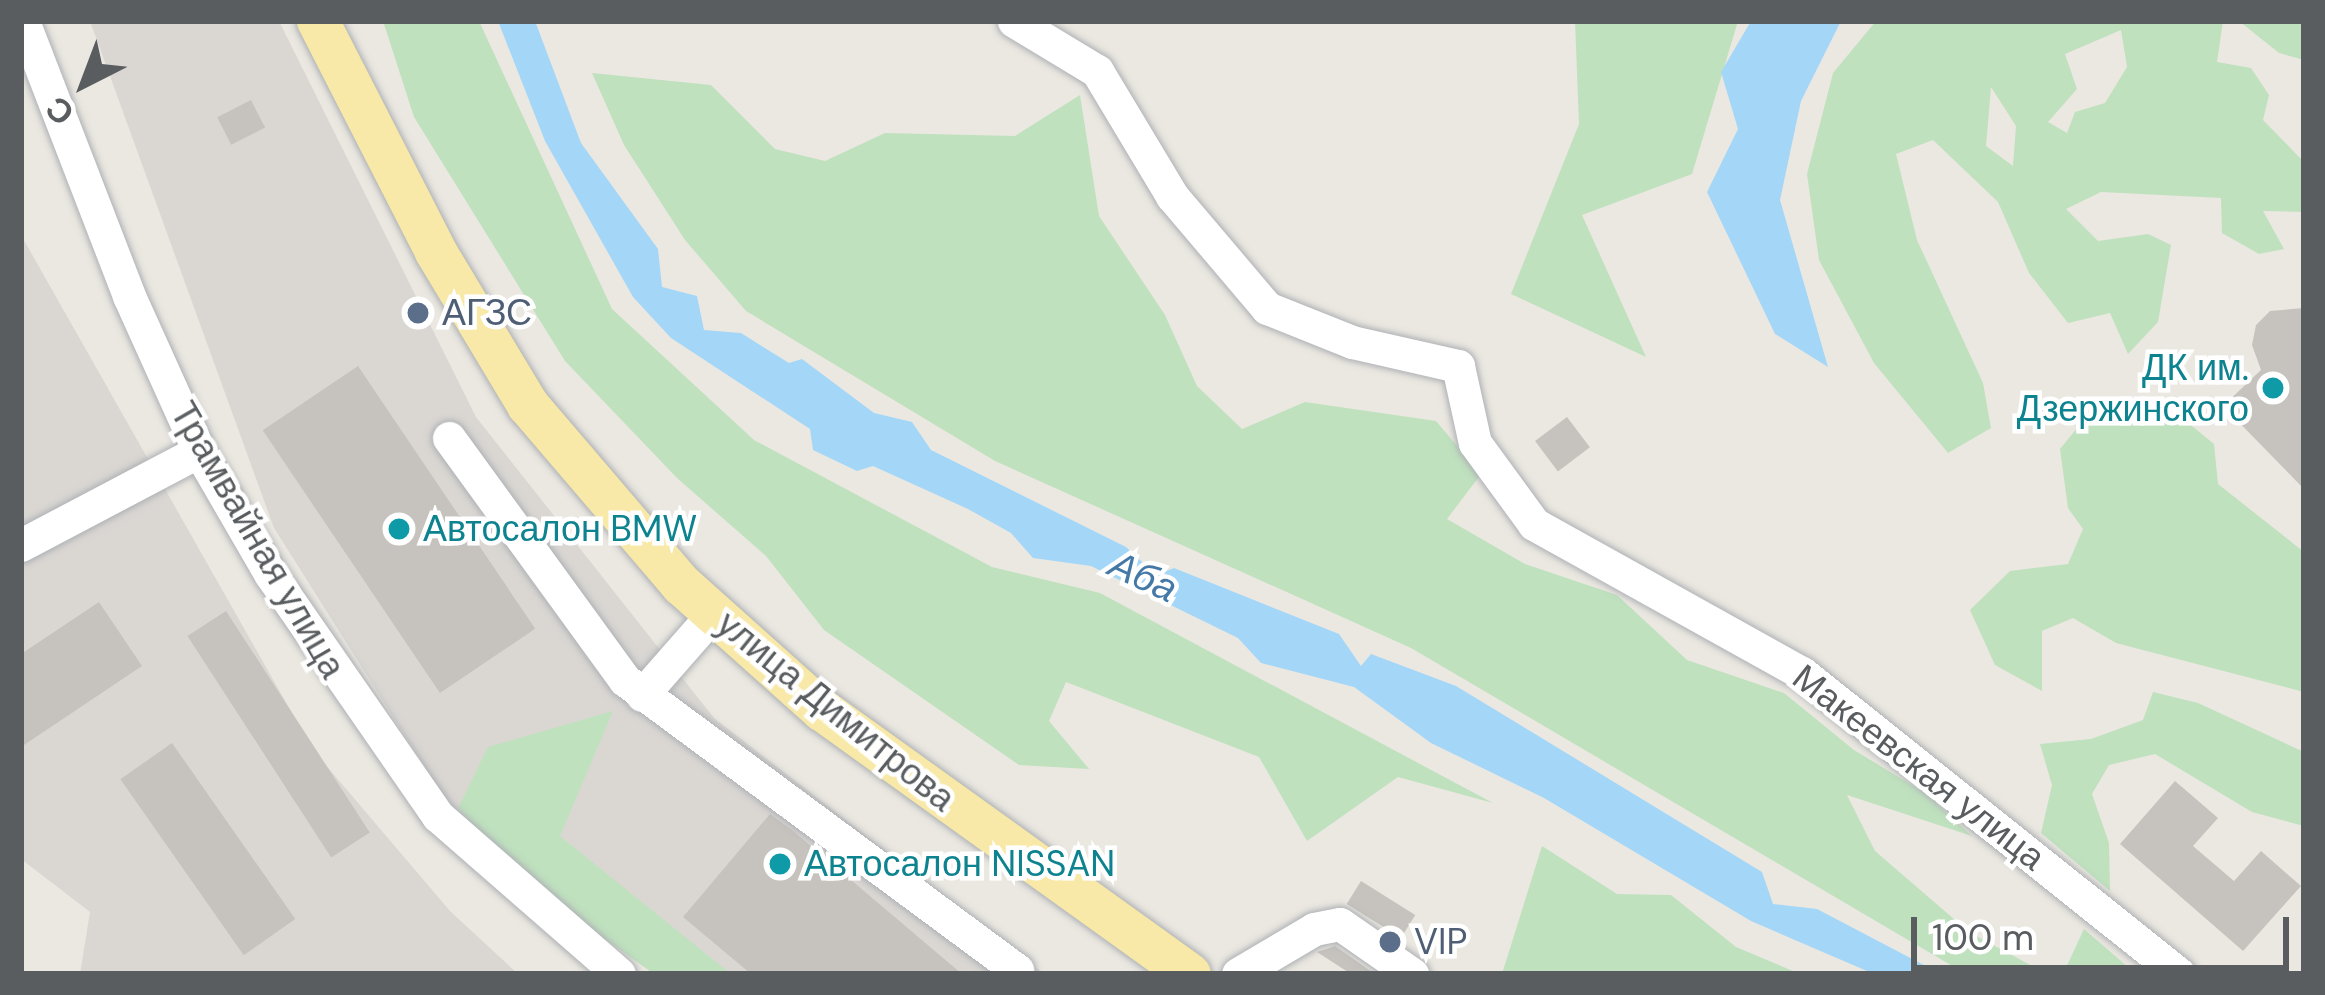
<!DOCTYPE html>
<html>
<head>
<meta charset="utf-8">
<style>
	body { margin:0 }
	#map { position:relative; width:2325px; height:995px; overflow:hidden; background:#ebe8e1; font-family:"DM Sans",sans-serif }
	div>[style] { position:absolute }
	.industrial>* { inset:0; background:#dad7d3 }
	.green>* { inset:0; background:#bfe1be }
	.water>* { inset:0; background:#a4d6f8 }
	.building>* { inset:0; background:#c6c3be; transform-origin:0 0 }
	.roads { filter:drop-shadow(0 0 3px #aeb1b5) drop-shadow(0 0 3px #aeb1b5) }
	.minor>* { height:33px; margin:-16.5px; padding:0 16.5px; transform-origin:16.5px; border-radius:16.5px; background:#fff }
	.major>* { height:42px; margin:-21px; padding:0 21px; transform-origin:21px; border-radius:21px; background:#f8e9a8 }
	.dots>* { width:33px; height:33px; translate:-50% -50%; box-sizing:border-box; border:6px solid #fff; border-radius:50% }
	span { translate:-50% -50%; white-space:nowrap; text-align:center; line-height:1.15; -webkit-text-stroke:9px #fff; paint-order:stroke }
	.service-label { font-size:36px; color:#4e5e75 }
	.left { translate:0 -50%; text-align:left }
	.culture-label { font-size:36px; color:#0d838f }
	.right { translate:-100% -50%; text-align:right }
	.street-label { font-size:36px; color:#595d60 }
	.water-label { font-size:39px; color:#4378a7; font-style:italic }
	.frame { position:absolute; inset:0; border:24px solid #595d60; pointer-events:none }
	.north { position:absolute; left:24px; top:24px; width:120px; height:120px; -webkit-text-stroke:9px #fff; paint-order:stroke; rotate:222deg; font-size:33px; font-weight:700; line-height:48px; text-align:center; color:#595d60 }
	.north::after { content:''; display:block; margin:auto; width:42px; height:54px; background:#595d60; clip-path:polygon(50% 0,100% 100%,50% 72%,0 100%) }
	.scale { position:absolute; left:1911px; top:917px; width:378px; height:54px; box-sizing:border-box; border:6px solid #595d60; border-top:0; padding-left:15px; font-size:36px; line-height:42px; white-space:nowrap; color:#595d60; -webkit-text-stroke:9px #fff; paint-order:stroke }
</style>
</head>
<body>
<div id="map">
	<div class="industrial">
		<i style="clip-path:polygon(90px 21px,279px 21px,476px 417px,714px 718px,1045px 974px,665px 974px,541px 885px,448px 804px,274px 528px)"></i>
		<i style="clip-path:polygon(21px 235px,313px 750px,450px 911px,518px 974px,80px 974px,90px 912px,21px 859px)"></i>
	</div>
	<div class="green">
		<i style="clip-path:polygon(383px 21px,479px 21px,612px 309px,754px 440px,992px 567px,1100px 593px,1493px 803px,1398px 777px,1307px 841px,1259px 757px,1066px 682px,1049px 721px,1089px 769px,1019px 765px,824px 630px,766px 556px,677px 478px,565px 361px,414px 117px)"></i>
		<i style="clip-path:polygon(1575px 21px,1738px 21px,1692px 174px,1582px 215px,1646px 357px,1511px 294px,1579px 124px)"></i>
		<i style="clip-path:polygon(evenodd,1876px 21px,2223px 21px,2217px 62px,2251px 68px,2269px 95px,2263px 120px,2304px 162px,2304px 212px,2263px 211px,2284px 249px,2259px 254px,2222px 233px,2221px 198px,2101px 192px,2066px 209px,2098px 241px,2148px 234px,2171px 245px,2158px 322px,2128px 354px,2110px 313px,2068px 323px,2029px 273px,1998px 202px,1933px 140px,1896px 154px,1917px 240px,1983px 383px,1991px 428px,1948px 453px,1874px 363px,1819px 260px,1807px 174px,1833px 73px,1876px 21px,2121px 30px,2127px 67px,2105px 103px,2075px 112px,2067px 133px,2048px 122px,2077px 89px,2065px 54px,2121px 30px,1876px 21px,1991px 87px,2016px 126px,2013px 166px,1986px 146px,1991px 87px)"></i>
		<i style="clip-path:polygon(2239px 21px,2304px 21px,2304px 60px,2279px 53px)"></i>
		<i style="clip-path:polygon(592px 73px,711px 85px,775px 149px,825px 161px,885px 133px,1015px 136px,1080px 95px,1099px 216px,1165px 315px,1197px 386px,1242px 429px,1305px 402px,1436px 421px,1481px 474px,1447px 519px,1525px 564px,1617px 595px,1687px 660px,1784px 693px,1854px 750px,1925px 793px,1972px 836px,1847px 795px,1875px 851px,1969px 932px,2047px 974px,1966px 974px,1411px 648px,995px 461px,746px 311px,685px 240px,624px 145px)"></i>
		<i style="clip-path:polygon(2099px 401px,2175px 412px,2214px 444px,2218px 484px,2304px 552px,2304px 692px,2116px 643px,2073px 618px,2042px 631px,2042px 691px,1995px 665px,1970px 610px,2010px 571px,2068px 564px,2083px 529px,2068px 508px,2060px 449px)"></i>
		<i style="clip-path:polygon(2153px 692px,2198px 703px,2304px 752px,2304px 826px,2252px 812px,2155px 754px,2109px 765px,2092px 794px,2109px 843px,2110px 891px,2041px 833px,2052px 785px,2040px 744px,2091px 739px,2143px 720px)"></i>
		<i style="clip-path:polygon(613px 711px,560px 836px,731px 974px,654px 974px,528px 884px,458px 808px,488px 747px)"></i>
		<i style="clip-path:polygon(1542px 846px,1617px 894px,1671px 895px,1736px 947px,1800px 974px,1502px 974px)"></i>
		<i style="clip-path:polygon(2084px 929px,2136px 974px,2063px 974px)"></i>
	</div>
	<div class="water">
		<i style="clip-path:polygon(498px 21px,535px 21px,581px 143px,658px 249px,662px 287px,697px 296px,704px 330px,741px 333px,789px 363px,802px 359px,874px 413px,912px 422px,931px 450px,1126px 547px,1156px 575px,1174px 568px,1339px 634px,1361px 666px,1371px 654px,1456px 686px,1762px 872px,1773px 904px,1817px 909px,1941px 974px,1874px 974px,1751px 921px,1544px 798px,1431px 743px,1354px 687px,1261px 663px,1238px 638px,1091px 566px,1033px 558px,1011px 533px,968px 509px,873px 466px,857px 471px,813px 450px,810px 429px,671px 338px,633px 297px,545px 141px)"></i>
		<i style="clip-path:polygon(1751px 21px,1841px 21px,1801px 101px,1780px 200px,1828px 367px,1775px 334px,1707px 192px,1738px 129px,1721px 72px)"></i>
	</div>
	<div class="building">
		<i style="left:251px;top:100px;width:31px;height:38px;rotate:63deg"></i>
		<i style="clip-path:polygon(2304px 308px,2304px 489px,2223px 406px,2261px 370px,2252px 345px,2256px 325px,2270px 311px)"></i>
		<i style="left:358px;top:366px;width:317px;height:115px;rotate:56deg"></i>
		<i style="left:1567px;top:417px;width:38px;height:40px;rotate:53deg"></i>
		<i style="clip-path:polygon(99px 602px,142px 666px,21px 747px,21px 654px)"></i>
		<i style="left:226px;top:611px;width:264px;height:46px;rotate:57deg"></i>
		<i style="left:172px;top:743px;width:215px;height:63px;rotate:55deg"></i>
		<i style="clip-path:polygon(2175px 781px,2218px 818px,2193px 846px,2234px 881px,2261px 851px,2301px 886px,2243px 951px,2120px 844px)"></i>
		<i style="clip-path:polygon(770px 814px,792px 830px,962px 974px,751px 974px,683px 917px)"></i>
		<i style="left:1361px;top:881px;width:64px;height:27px;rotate:32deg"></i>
		<i style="clip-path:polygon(1335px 946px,1375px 974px,1351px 974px,1317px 952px)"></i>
	</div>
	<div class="roads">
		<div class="minor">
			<i style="left:23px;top:21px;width:295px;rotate:68.9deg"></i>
			<i style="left:129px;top:296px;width:170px;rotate:65.7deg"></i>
			<i style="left:199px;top:451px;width:143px;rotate:59.9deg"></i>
			<i style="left:271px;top:575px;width:293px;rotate:55.3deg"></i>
			<i style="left:438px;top:816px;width:240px;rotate:41.1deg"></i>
			<i style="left:1014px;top:21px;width:97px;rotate:31.1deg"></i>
			<i style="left:1097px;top:71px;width:146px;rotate:59deg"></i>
			<i style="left:1172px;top:196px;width:147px;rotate:49.7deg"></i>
			<i style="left:1267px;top:308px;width:92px;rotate:21.8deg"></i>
			<i style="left:1352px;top:342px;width:109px;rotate:12.8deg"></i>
			<i style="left:1458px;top:366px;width:79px;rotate:77.6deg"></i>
			<i style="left:1475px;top:443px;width:100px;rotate:53.9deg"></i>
			<i style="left:1534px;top:524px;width:307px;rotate:29.1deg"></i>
			<i style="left:1802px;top:673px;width:482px;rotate:38.6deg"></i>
			<i style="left:449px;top:438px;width:299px;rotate:54deg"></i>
			<i style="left:625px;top:680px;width:488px;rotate:36.5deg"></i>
			<i style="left:21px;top:545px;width:201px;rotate:-27.8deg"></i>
			<i style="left:642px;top:695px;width:108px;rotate:-48.8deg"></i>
			<i style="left:1238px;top:974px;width:88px;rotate:-30.6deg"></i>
			<i style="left:1314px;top:929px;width:26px;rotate:-11deg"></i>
			<i style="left:1340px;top:924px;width:88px;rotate:34.8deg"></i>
		</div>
		<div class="major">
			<i style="left:318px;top:21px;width:259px;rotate:62.9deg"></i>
			<i style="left:436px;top:252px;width:179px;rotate:59deg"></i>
			<i style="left:528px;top:405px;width:237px;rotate:49.5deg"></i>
			<i style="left:682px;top:585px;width:188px;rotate:41.8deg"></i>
			<i style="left:822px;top:710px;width:453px;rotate:35.7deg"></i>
		</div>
	</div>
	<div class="dots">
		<i style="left:418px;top:313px;background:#5c6f8a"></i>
		<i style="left:2273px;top:388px;background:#0f9aa8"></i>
		<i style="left:399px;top:529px;background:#0f9aa8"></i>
		<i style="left:780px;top:864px;background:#0f9aa8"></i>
		<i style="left:1390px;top:942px;background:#5c6f8a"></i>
	</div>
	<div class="service-label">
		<span class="left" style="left:442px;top:313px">АГЗС</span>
		<span class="left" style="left:1414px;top:942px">VIP</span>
	</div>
	<div class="culture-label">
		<span class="right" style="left:2249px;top:388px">ДК им.<br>Дзержинского</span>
		<span class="left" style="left:423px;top:529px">Автосалон BMW</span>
		<span class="left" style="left:804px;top:864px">Автосалон NISSAN</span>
	</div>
	<div class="street-label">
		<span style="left:258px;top:540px;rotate:60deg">Трамвайная улица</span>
		<span style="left:836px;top:711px;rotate:39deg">улица Димитрова</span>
		<span style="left:1919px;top:767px;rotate:38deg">Макеевская улица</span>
	</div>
	<div class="water-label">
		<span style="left:1143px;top:577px;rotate:25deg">Аба</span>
	</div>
	<div class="frame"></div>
	<div class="north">С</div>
	<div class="scale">100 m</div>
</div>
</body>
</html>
